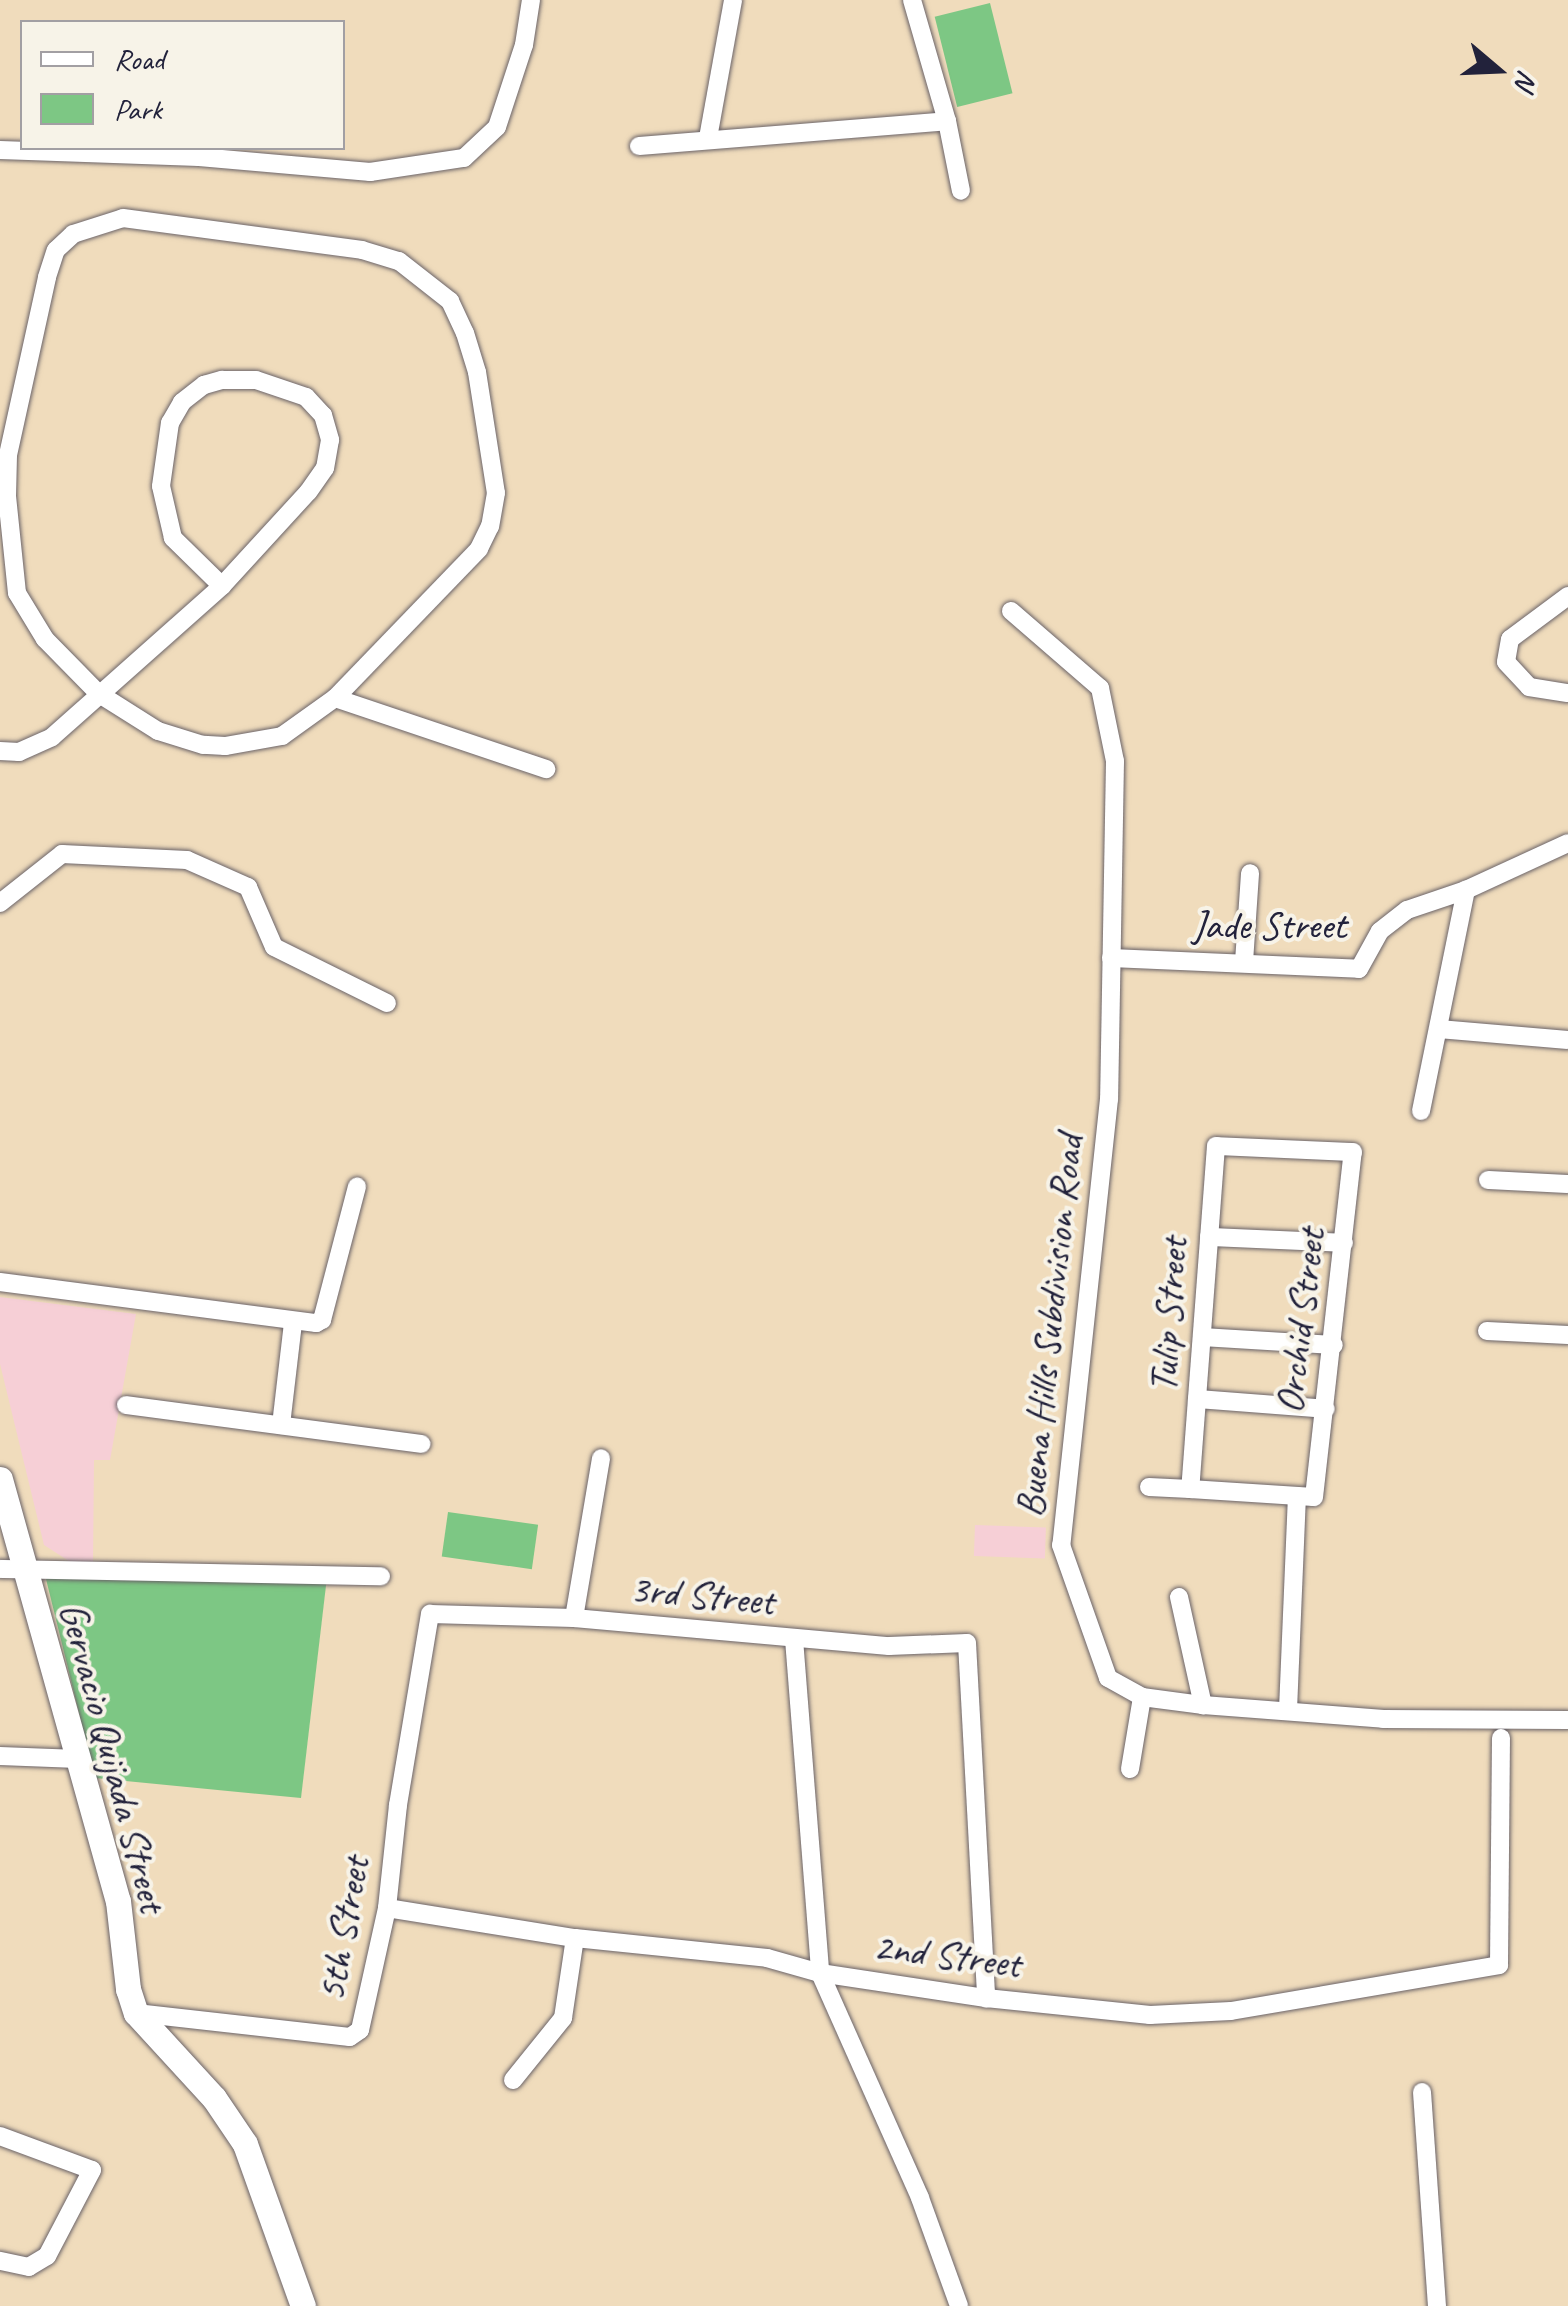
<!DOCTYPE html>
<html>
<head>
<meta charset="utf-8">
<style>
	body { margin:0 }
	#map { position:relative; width:1568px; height:2306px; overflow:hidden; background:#f0dcbc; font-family:Caveat,sans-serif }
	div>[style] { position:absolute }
	.built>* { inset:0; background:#f6cfd6; transform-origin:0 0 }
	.green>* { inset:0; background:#7dc784; transform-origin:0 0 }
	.roads { filter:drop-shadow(0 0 2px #6a6368) drop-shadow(0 0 2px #6a6368) }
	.street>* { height:18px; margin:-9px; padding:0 9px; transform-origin:9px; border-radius:9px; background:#fff }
	.secondary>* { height:25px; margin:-12.5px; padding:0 12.5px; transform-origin:12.5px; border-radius:12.5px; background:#fff }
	span { translate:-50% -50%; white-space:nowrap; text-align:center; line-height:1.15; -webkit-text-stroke:8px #f7f3e8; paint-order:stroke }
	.street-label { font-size:40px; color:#22223b }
	.legend { position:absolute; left:20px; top:20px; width:325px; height:130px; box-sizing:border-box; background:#f7f3e8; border:2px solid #a29fa3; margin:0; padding:12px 18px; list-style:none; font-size:30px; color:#22223b }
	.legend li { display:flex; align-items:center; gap:20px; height:50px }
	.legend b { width:50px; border:2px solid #a29fa3 }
	.north { position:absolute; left:1448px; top:20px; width:100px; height:100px; -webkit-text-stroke:8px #f7f3e8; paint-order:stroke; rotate:109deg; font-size:28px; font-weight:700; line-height:40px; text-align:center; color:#22223b }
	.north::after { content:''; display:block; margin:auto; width:35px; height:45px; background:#22223b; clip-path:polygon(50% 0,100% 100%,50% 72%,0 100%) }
</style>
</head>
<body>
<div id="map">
	<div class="built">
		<i style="clip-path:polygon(0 1297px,136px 1314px,110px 1460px,94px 1460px,93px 1563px,72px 1563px,44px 1545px,0 1364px)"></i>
		<i style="left:975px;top:1525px;width:71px;height:31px;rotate:2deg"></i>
	</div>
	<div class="green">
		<i style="left:990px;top:3px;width:93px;height:57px;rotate:76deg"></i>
		<i style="left:448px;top:1512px;width:91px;height:45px;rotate:8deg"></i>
		<i style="clip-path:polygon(45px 1575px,327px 1577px,301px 1798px,95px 1778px)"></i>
	</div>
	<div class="roads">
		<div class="street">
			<i style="left:912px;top:0;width:126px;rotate:73.9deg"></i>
			<i style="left:947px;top:121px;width:71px;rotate:78.7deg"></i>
			<i style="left:708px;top:138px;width:140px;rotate:-79.7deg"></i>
			<i style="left:639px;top:146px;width:309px;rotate:-4.6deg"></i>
			<i style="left:0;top:150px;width:199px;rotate:2deg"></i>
			<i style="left:199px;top:157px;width:172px;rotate:5deg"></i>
			<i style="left:370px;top:172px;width:95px;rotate:-8.5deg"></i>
			<i style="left:464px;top:158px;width:45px;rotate:-43.2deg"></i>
			<i style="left:497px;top:127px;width:86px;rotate:-71.8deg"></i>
			<i style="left:524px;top:45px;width:46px;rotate:-81.2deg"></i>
			<i style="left:123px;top:218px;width:241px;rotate:7.6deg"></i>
			<i style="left:362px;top:250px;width:39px;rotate:17deg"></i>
			<i style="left:399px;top:261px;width:65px;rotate:38.1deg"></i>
			<i style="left:450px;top:301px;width:35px;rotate:65deg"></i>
			<i style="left:465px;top:333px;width:41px;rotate:72.9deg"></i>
			<i style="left:477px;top:372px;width:122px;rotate:81.1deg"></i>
			<i style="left:496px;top:493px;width:34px;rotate:100deg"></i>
			<i style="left:490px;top:526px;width:25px;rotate:116deg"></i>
			<i style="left:479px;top:549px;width:207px;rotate:134deg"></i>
			<i style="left:335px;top:698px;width:65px;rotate:144.4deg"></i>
			<i style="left:282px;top:736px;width:58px;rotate:170deg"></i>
			<i style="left:225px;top:746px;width:22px;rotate:-177deg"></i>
			<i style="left:203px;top:745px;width:47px;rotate:-162.7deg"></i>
			<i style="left:158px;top:731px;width:71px;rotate:-147.7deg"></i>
			<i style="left:98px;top:693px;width:76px;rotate:-134.5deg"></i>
			<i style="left:45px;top:639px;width:54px;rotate:-121.3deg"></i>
			<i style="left:17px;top:593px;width:98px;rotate:-95.9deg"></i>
			<i style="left:7px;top:496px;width:41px;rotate:-88.6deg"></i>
			<i style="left:8px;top:455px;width:182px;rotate:-77.6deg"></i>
			<i style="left:47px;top:277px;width:28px;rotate:-72deg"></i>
			<i style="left:56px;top:250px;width:23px;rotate:-43deg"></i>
			<i style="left:73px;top:234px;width:52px;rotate:-17.7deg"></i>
			<i style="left:222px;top:380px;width:34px"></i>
			<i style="left:256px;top:380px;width:53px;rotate:18.8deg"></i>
			<i style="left:306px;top:397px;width:25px;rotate:47deg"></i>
			<i style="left:323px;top:415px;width:26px;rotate:74deg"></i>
			<i style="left:330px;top:440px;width:28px;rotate:100deg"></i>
			<i style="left:325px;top:468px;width:29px;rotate:125deg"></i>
			<i style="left:308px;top:492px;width:127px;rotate:132.5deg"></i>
			<i style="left:222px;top:586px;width:69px;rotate:-135.6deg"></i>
			<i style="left:173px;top:538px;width:53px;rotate:-103deg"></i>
			<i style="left:161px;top:486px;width:64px;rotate:-81.9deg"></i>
			<i style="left:170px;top:423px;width:24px;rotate:-60deg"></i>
			<i style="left:182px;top:402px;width:28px;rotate:-38deg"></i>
			<i style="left:204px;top:385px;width:19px;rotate:-16deg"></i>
			<i style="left:1568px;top:596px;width:72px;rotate:143.4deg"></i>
			<i style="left:1510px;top:639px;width:23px;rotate:100deg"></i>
			<i style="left:1506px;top:662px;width:34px;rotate:47deg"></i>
			<i style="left:1529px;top:687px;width:39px;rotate:9deg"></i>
			<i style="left:1011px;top:611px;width:118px;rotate:40.9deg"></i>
			<i style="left:1100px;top:688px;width:75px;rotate:78.4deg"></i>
			<i style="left:1115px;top:761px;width:338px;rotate:91deg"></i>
			<i style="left:1109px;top:1099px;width:449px;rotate:96.1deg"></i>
			<i style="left:1061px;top:1545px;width:141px;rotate:70.5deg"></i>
			<i style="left:1108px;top:1678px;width:39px;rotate:29deg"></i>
			<i style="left:1142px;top:1697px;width:62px;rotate:7.5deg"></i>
			<i style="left:1203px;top:1705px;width:181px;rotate:4.4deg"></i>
			<i style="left:1383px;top:1719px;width:185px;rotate:0.3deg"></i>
			<i style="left:335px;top:698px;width:223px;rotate:18.6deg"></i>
			<i style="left:0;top:751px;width:19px;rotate:3deg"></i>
			<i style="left:19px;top:752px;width:36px;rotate:-24deg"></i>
			<i style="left:52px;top:737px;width:227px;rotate:-41.6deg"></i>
			<i style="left:0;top:903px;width:79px;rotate:-38.3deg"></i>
			<i style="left:62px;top:854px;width:125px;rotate:2.7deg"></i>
			<i style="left:187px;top:860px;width:67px;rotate:23.9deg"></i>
			<i style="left:248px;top:887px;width:65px;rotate:66.6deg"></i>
			<i style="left:274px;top:947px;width:126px;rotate:26.4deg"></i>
			<i style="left:1111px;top:958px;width:248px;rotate:2.5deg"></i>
			<i style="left:1359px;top:969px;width:43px;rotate:-61.1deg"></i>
			<i style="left:1380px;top:931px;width:34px;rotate:-38deg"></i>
			<i style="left:1407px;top:910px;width:62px;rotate:-18.7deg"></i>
			<i style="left:1466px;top:890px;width:112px;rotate:-24.7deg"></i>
			<i style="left:1244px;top:962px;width:89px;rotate:-86.1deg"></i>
			<i style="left:1439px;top:1029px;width:129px;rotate:4.9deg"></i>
			<i style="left:1421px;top:1111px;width:226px;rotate:-78.5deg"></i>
			<i style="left:1488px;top:1180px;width:80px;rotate:2.9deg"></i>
			<i style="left:1209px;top:1237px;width:135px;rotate:2.5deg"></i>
			<i style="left:0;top:1282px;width:319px;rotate:7.4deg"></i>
			<i style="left:316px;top:1323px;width:7px;rotate:-27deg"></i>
			<i style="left:322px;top:1320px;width:138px;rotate:-75.3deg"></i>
			<i style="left:1487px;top:1331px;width:81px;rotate:2.8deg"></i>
			<i style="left:1202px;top:1337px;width:132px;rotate:3.5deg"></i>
			<i style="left:1197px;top:1399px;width:129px;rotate:4.4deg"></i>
			<i style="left:126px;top:1405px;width:298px;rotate:7.5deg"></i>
			<i style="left:281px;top:1425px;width:103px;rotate:-83.3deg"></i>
			<i style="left:1149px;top:1487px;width:41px;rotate:2.8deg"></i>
			<i style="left:1190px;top:1489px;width:124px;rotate:3.7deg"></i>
			<i style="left:1314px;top:1497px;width:347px;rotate:-83.6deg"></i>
			<i style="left:1353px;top:1152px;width:137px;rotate:-177.5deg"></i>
			<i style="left:1216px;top:1146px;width:344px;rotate:94.3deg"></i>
			<i style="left:0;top:1569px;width:381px;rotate:1.1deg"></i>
			<i style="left:1179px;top:1597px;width:111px;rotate:77.5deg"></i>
			<i style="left:574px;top:1618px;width:162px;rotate:-80.4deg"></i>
			<i style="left:794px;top:1639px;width:335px;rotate:85.5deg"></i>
			<i style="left:820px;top:1973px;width:246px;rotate:66deg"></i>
			<i style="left:920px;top:2198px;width:115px;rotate:70.1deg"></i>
			<i style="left:1288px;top:1710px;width:214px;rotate:-87.6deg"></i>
			<i style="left:0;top:1756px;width:78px;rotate:2.2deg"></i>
			<i style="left:1130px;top:1769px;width:73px;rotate:-80.5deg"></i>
			<i style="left:387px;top:1908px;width:190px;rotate:9.1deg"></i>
			<i style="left:575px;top:1938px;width:193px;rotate:5.9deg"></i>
			<i style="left:767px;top:1958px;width:55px;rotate:15.8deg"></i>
			<i style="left:820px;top:1973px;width:168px;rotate:8.6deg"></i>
			<i style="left:986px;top:1998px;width:165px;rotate:5.9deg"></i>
			<i style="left:1150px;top:2015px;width:81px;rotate:-2.8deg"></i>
			<i style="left:1231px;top:2011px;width:272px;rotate:-9.7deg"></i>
			<i style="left:1499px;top:1965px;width:227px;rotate:-89.5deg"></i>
			<i style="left:136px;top:2013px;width:215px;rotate:6.4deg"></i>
			<i style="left:350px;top:2037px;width:12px;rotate:-35deg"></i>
			<i style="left:360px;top:2030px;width:125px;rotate:-77.5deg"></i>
			<i style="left:387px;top:1908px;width:104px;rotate:-83.9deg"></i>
			<i style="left:398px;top:1805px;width:194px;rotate:-80.5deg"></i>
			<i style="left:430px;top:1614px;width:144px;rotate:1.6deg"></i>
			<i style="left:574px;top:1618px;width:316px;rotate:5.1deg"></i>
			<i style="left:889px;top:1646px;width:78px;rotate:-2.2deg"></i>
			<i style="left:967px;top:1643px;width:356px;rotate:86.9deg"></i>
			<i style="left:513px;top:2080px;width:80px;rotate:-51.1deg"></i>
			<i style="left:563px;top:2018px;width:81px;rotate:-81.5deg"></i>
			<i style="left:1422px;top:2092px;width:215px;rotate:86deg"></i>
			<i style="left:0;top:2136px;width:98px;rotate:20.3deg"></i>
			<i style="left:92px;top:2170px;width:97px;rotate:117.6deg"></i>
			<i style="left:47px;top:2256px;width:21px;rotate:149deg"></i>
			<i style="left:29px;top:2267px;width:30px;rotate:-168deg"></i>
		</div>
		<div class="secondary">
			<i style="left:0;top:1479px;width:438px;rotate:74.4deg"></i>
			<i style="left:118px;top:1901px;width:89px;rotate:83.5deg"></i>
			<i style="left:128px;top:1989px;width:25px;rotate:72deg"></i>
			<i style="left:136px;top:2013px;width:115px;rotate:47.5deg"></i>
			<i style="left:214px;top:2098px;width:55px;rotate:56deg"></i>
			<i style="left:245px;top:2144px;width:172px;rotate:70.3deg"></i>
		</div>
	</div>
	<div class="street-label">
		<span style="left:1269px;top:925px">Jade Street</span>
		<span style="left:1168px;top:1315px;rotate:-86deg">Tulip Street</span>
		<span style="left:1300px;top:1321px;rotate:-83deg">Orchid Street</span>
		<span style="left:1049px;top:1326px;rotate:-84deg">Buena Hills Subdivision Road</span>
		<span style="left:702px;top:1595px;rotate:5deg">3rd Street</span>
		<span style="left:113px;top:1757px;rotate:75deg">Gervacio Quijada Street</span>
		<span style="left:343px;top:1929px;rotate:-80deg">5th Street</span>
		<span style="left:947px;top:1955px;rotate:7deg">2nd Street</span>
	</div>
	<ul class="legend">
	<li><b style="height:12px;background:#fff"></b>Road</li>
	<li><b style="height:28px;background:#7dc784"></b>Park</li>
	</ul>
	<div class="north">N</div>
</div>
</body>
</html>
